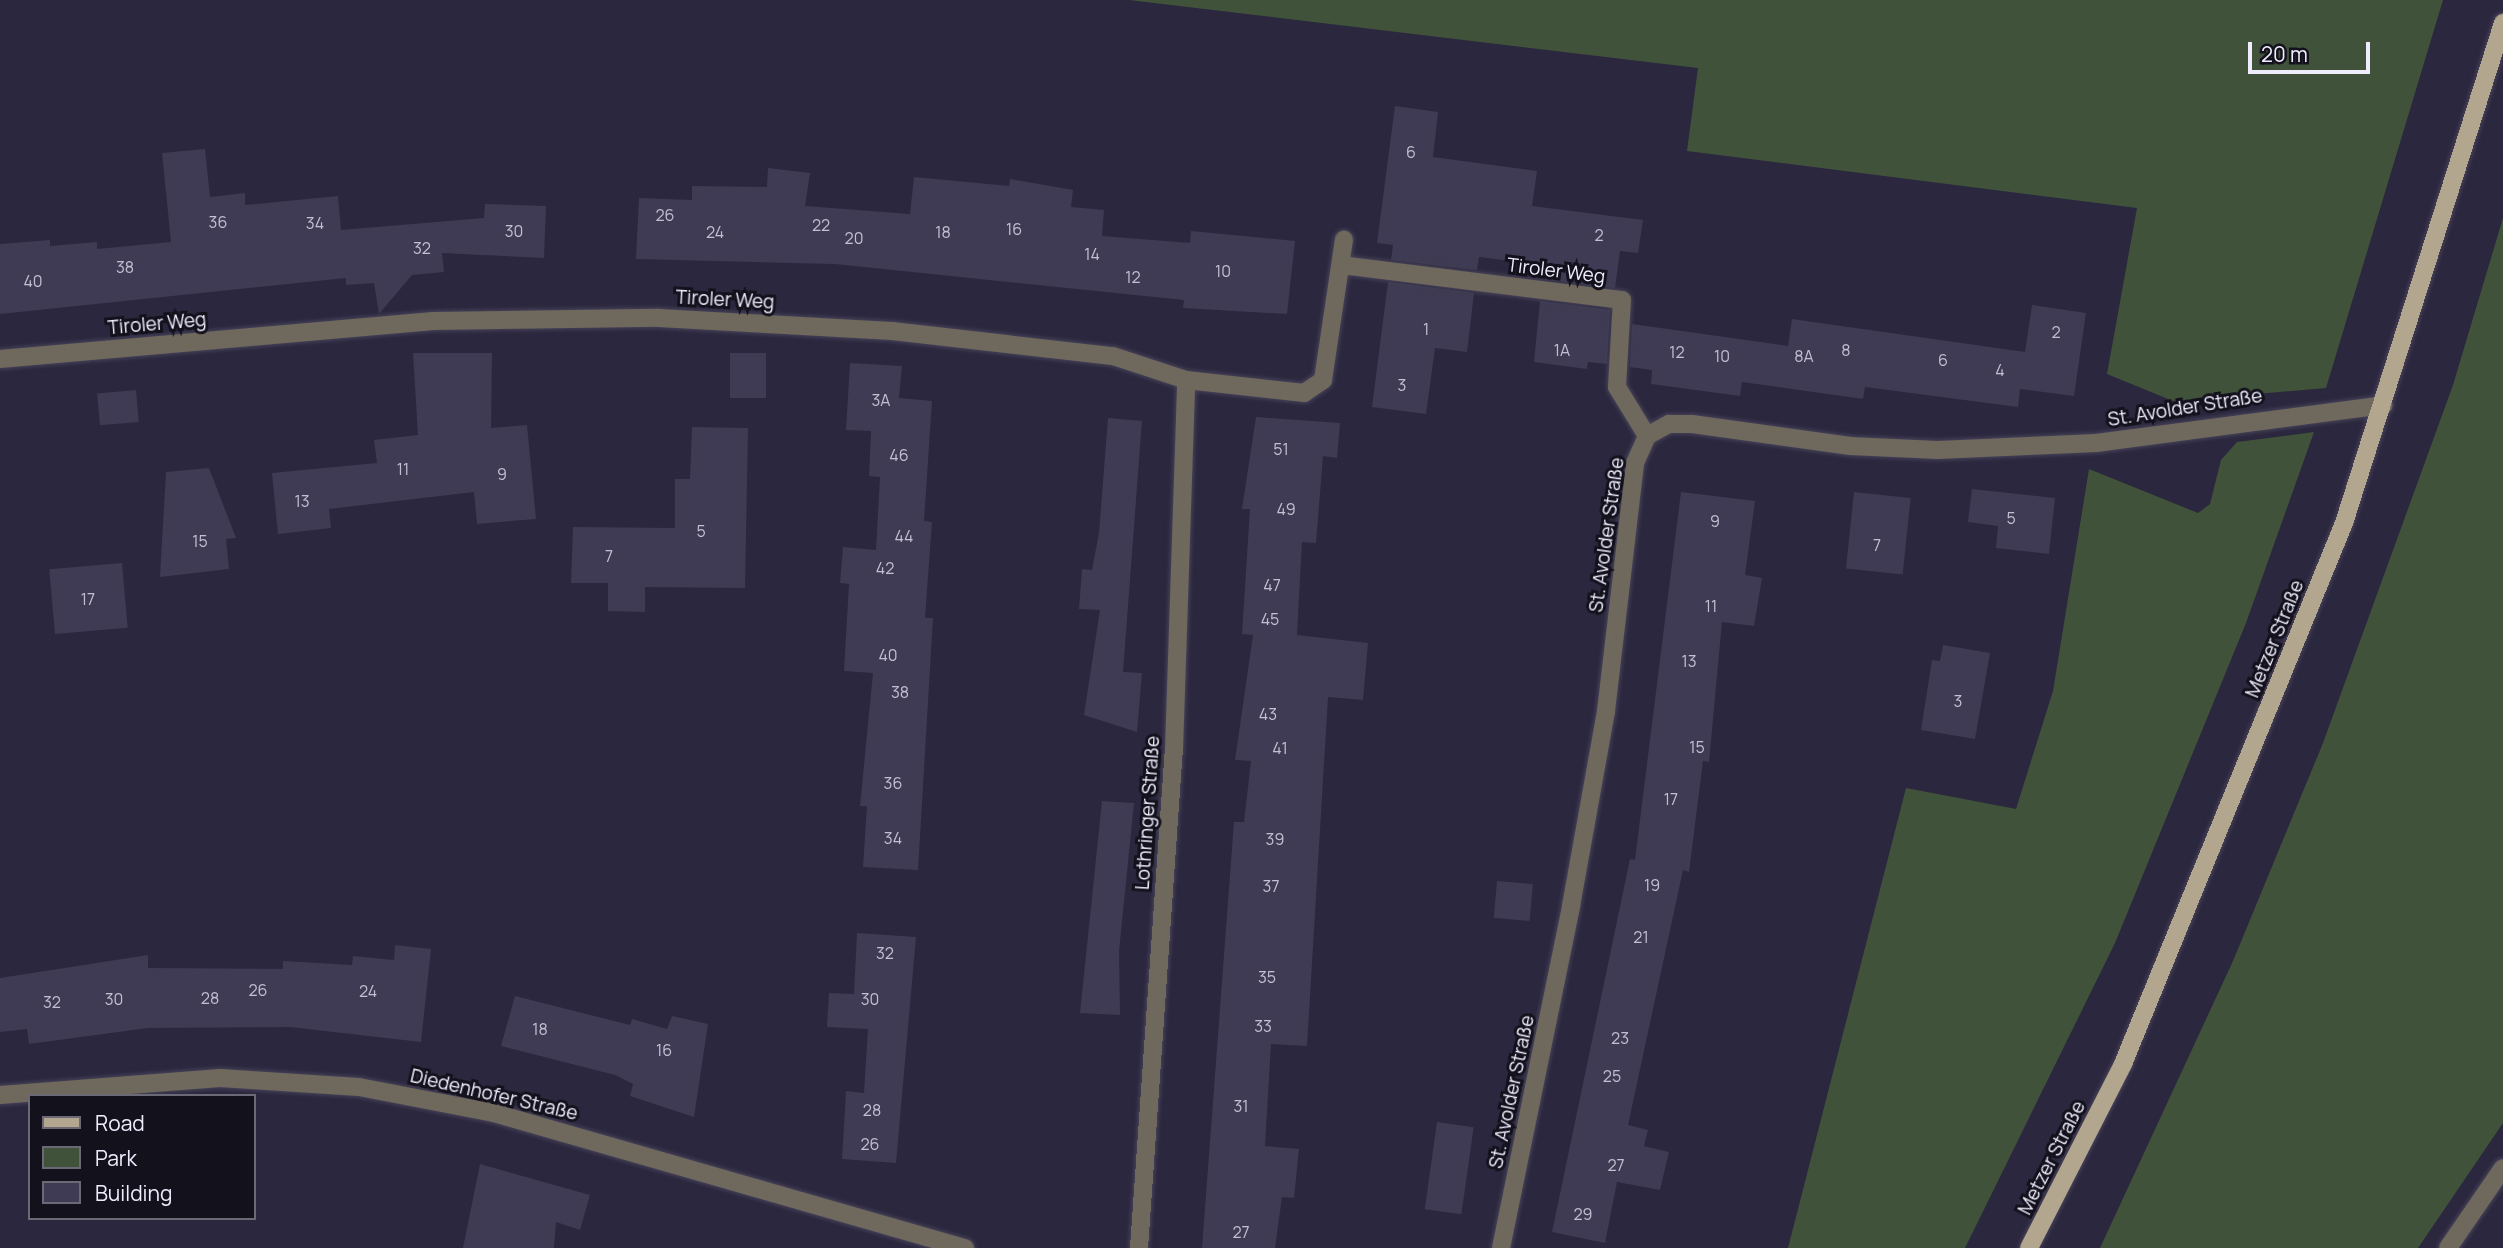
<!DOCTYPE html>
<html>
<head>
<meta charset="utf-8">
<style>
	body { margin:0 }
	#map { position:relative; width:2503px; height:1248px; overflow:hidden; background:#2b273e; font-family:Manrope,sans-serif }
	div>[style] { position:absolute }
	.green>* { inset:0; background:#40533a }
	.building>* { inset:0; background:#3f3b54; transform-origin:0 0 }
	.roads { filter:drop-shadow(0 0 2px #464359) drop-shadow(0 0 2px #464359) }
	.minor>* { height:18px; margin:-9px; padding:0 9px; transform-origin:9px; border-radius:9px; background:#6f685d }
	.major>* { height:18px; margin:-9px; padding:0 9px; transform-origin:9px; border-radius:9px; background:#b3a68e }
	span { translate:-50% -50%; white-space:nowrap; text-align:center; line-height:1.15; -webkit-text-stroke:6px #13111c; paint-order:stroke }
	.number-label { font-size:16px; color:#c3c0d3 }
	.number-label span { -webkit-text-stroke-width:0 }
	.street-label { font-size:19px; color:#efedfd }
	.legend { position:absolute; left:28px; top:1094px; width:228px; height:126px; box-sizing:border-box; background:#13111c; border:2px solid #6b6976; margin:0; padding:9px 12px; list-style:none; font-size:21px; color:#efedfd }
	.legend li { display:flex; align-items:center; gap:14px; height:35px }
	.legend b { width:35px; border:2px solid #6b6976 }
	.scale { position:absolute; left:2248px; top:42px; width:122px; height:32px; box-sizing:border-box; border:4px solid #efedfd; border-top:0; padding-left:9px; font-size:21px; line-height:24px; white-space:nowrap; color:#efedfd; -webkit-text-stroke:5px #13111c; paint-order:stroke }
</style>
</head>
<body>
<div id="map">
	<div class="green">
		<i style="clip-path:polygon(1129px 0,2443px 0,2326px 388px,2173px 401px,2107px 374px,2137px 208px,1687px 151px,1698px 68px)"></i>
		<i style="clip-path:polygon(2503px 218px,2503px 1123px,2418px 1248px,2100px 1248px,2233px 961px,2323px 743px,2453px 385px)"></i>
		<i style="clip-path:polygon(2314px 432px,2246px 623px,2115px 943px,1965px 1248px,1788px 1248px,1906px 788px,2016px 809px,2053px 691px,2089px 469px,2198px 513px,2210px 504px,2221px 460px,2237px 442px)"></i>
	</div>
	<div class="building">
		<i style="clip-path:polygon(1395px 106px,1438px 112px,1433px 157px,1537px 171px,1532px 206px,1643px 220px,1638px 253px,1620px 251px,1615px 288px,1543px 279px,1544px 265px,1479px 257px,1477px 270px,1391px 260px,1393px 245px,1377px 243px)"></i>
		<i style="clip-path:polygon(205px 149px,210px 197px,245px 193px,245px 205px,338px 196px,341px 230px,484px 218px,485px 204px,546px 206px,544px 258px,442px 253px,444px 272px,412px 275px,379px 314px,374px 283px,346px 285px,346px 278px,0 314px,0 244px,50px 240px,50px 246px,97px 242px,97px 249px,171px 242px,162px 153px)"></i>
		<i style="clip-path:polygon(768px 168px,810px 173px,805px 206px,910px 214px,914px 177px,1009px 186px,1010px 179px,1073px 190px,1071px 207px,1104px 210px,1102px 236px,1190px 243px,1191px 231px,1295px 241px,1287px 314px,1183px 308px,1184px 300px,835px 264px,636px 259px,639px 198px,692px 200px,692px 186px,767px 187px)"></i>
		<i style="clip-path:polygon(1388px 282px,1474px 293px,1467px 352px,1435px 348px,1426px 414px,1372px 407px)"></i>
		<i style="clip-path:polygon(1540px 301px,1610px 310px,1607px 364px,1588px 362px,1587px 369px,1534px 362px)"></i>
		<i style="clip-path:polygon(2032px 305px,2086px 313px,2074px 396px,2020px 389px,2018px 407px,1865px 387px,1863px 399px,1742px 382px,1740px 396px,1651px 384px,1652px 370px,1630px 367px,1632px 324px,1788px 346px,1792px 319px,2025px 352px)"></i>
		<i style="clip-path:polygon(413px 353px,492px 353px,491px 428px,527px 425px,536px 519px,477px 524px,474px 492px,329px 509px,331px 528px,278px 534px,272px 473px,377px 463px,374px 440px,418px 435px)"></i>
		<i style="left:730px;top:353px;width:36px;height:45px"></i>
		<i style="clip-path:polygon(850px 363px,902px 366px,899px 398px,932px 401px,924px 521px,932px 522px,925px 618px,933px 618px,918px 870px,863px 867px,867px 806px,860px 806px,873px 673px,844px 671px,849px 584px,840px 583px,843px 547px,876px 550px,880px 477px,869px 476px,871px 431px,846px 430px)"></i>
		<i style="left:136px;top:390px;width:32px;height:39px;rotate:85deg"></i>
		<i style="clip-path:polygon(1256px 417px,1340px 423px,1337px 458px,1323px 456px,1316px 543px,1302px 542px,1297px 635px,1368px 643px,1363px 700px,1328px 697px,1307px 1046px,1271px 1044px,1265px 1146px,1299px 1149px,1294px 1198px,1282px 1197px,1275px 1248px,1202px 1248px,1234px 822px,1244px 822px,1251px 761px,1235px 760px,1253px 635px,1242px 634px,1250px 509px,1242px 509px)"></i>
		<i style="clip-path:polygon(1108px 418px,1142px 421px,1123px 672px,1142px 673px,1137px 732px,1084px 715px,1100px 610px,1079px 609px,1082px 569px,1092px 570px,1099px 533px)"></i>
		<i style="clip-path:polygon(692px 427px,748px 428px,745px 588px,645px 587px,645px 612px,608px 611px,608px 583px,571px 583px,573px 527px,675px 528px,675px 479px,690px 479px)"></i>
		<i style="clip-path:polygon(209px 468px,236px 538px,226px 539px,229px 569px,160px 577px,166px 472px)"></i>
		<i style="clip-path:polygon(1972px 489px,2055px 498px,2049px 554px,1996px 548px,1998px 526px,1968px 522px)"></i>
		<i style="clip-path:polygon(1681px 492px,1755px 501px,1745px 575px,1762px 578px,1754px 626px,1722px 622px,1709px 762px,1703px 761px,1689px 872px,1683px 870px,1628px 1125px,1648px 1130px,1644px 1146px,1669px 1152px,1660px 1190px,1617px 1182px,1605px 1243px,1552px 1232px,1630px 859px,1635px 860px)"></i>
		<i style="left:1854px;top:492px;width:57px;height:77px;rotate:6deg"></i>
		<i style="left:122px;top:563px;width:65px;height:73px;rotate:85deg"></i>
		<i style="clip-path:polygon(1943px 645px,1990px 653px,1975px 739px,1921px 730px,1932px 660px,1940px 661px)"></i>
		<i style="clip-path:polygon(1102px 801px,1134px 803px,1119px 951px,1120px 1015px,1080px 1013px)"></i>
		<i style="left:1497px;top:881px;width:36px;height:37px;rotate:5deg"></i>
		<i style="clip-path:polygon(857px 933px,916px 937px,896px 1163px,842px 1159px,846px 1091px,864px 1093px,868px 1029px,827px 1027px,829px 993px,854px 994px)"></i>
		<i style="clip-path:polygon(395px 945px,431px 949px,421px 1042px,290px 1027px,148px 1028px,29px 1044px,27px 1029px,0 1032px,0 978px,148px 955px,148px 968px,283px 969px,283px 961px,352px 965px,353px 956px,394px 960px)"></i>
		<i style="clip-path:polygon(515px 996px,630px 1025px,632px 1019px,667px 1029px,672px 1016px,708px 1024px,694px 1117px,630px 1096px,633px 1084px,615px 1075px,501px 1046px)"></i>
		<i style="left:1437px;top:1122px;width:37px;height:88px;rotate:8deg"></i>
		<i style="clip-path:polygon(480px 1164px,590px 1195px,580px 1230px,556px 1222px,554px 1248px,463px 1248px)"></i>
	</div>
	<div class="roads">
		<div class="minor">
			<i style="left:1341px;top:265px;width:283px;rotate:7.1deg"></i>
			<i style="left:1622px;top:300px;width:87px;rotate:93.3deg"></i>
			<i style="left:1617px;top:387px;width:57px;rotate:58.5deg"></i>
			<i style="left:0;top:359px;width:435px;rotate:-5deg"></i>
			<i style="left:433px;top:321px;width:226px;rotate:-0.8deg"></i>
			<i style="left:659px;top:318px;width:233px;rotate:3.2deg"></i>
			<i style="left:892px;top:331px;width:222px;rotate:6.5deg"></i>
			<i style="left:1113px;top:356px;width:77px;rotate:18.2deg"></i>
			<i style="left:1186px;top:380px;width:119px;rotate:6.3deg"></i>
			<i style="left:1304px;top:393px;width:23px;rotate:-34deg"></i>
			<i style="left:1323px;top:380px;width:142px;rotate:-81.5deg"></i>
			<i style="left:0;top:1095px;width:221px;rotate:-4.4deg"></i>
			<i style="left:220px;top:1078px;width:139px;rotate:3.7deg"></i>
			<i style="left:359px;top:1087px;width:137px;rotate:10.9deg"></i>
			<i style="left:494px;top:1113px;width:490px;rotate:16deg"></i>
			<i style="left:1139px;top:1248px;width:499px;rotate:-86deg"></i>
			<i style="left:1174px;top:750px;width:370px;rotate:-88.1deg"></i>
			<i style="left:1501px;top:1248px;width:349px;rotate:-78.4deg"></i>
			<i style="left:1571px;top:906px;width:198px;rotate:-79.8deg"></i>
			<i style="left:1606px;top:711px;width:250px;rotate:-83.3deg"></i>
			<i style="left:1635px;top:463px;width:30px;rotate:-66deg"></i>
			<i style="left:1647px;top:436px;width:25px;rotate:-29deg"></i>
			<i style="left:1669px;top:424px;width:23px"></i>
			<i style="left:1692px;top:424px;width:160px;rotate:7.9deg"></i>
			<i style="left:1850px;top:446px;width:88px;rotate:2.6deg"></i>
			<i style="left:1938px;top:450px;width:158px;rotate:-2.5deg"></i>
			<i style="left:2096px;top:443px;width:290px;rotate:-7.5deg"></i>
			<i style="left:2448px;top:1248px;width:97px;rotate:-55.5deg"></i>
		</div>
		<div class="major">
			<i style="left:2029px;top:1248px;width:207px;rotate:-62.9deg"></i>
			<i style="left:2123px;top:1064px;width:584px;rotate:-67.78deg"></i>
			<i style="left:2344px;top:523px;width:525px;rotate:-72.36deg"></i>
		</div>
	</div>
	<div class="number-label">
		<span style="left:1411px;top:152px">6</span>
		<span style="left:665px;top:215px">26</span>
		<span style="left:218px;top:222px">36</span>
		<span style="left:315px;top:223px">34</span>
		<span style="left:821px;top:225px">22</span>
		<span style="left:1014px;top:229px">16</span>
		<span style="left:514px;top:231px">30</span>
		<span style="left:715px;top:232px">24</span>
		<span style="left:943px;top:232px">18</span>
		<span style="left:1599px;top:235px">2</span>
		<span style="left:854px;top:238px">20</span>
		<span style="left:422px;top:248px">32</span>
		<span style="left:1092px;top:254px">14</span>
		<span style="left:125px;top:267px">38</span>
		<span style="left:1223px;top:271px">10</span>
		<span style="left:1133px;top:277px">12</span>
		<span style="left:33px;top:281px">40</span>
		<span style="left:1426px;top:329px">1</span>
		<span style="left:2056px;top:332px">2</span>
		<span style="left:1562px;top:350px">1A</span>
		<span style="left:1846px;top:350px">8</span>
		<span style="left:1677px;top:352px">12</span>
		<span style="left:1722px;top:356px">10</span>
		<span style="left:1804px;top:356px">8A</span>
		<span style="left:1943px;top:360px">6</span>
		<span style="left:2000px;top:370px">4</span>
		<span style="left:1402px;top:385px">3</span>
		<span style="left:881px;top:400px">3A</span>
		<span style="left:1281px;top:449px">51</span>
		<span style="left:899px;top:455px">46</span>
		<span style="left:403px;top:469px">11</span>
		<span style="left:502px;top:474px">9</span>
		<span style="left:302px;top:501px">13</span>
		<span style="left:1286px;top:509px">49</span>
		<span style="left:2011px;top:518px">5</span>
		<span style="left:1715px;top:521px">9</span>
		<span style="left:701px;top:531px">5</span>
		<span style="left:904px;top:536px">44</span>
		<span style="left:200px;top:541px">15</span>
		<span style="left:1877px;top:545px">7</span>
		<span style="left:609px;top:556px">7</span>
		<span style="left:885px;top:568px">42</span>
		<span style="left:1272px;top:585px">47</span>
		<span style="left:88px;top:599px">17</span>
		<span style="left:1711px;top:606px">11</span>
		<span style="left:1270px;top:619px">45</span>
		<span style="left:888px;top:655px">40</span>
		<span style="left:1689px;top:661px">13</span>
		<span style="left:900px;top:692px">38</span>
		<span style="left:1958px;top:701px">3</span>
		<span style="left:1268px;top:714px">43</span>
		<span style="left:1697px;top:747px">15</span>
		<span style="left:1280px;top:748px">41</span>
		<span style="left:893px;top:783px">36</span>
		<span style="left:1671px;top:799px">17</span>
		<span style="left:893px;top:838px">34</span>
		<span style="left:1275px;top:839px">39</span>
		<span style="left:1652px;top:885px">19</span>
		<span style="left:1271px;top:886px">37</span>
		<span style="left:1641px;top:937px">21</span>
		<span style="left:885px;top:953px">32</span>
		<span style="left:1267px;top:977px">35</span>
		<span style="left:258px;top:990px">26</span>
		<span style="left:368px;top:991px">24</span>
		<span style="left:210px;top:998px">28</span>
		<span style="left:114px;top:999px">30</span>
		<span style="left:870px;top:999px">30</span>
		<span style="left:52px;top:1002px">32</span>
		<span style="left:1263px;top:1026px">33</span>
		<span style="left:540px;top:1029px">18</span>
		<span style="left:1620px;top:1038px">23</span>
		<span style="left:664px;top:1050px">16</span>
		<span style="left:1612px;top:1076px">25</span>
		<span style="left:1241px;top:1106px">31</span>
		<span style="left:872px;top:1110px">28</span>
		<span style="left:870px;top:1144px">26</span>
		<span style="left:1616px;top:1165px">27</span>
		<span style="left:1583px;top:1214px">29</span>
		<span style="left:1241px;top:1232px">27</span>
	</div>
	<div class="street-label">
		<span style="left:1556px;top:271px;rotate:7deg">Tiroler Weg</span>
		<span style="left:725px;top:300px;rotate:3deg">Tiroler Weg</span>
		<span style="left:157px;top:324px;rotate:-5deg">Tiroler Weg</span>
		<span style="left:2185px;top:408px;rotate:-9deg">St. Avolder Straße</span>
		<span style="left:1607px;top:535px;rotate:-82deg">St. Avolder Straße</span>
		<span style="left:2275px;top:639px;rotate:-68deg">Metzer Straße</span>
		<span style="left:1148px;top:813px;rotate:-86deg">Lothringer Straße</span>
		<span style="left:1512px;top:1092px;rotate:-78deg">St. Avolder Straße</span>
		<span style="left:494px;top:1095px;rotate:13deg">Diedenhofer Straße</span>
		<span style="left:2052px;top:1158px;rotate:-63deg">Metzer Straße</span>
	</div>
	<ul class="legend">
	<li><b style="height:9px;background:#b3a68e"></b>Road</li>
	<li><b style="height:19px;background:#40533a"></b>Park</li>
	<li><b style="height:19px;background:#3f3b54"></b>Building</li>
	</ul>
	<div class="scale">20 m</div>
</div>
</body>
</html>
